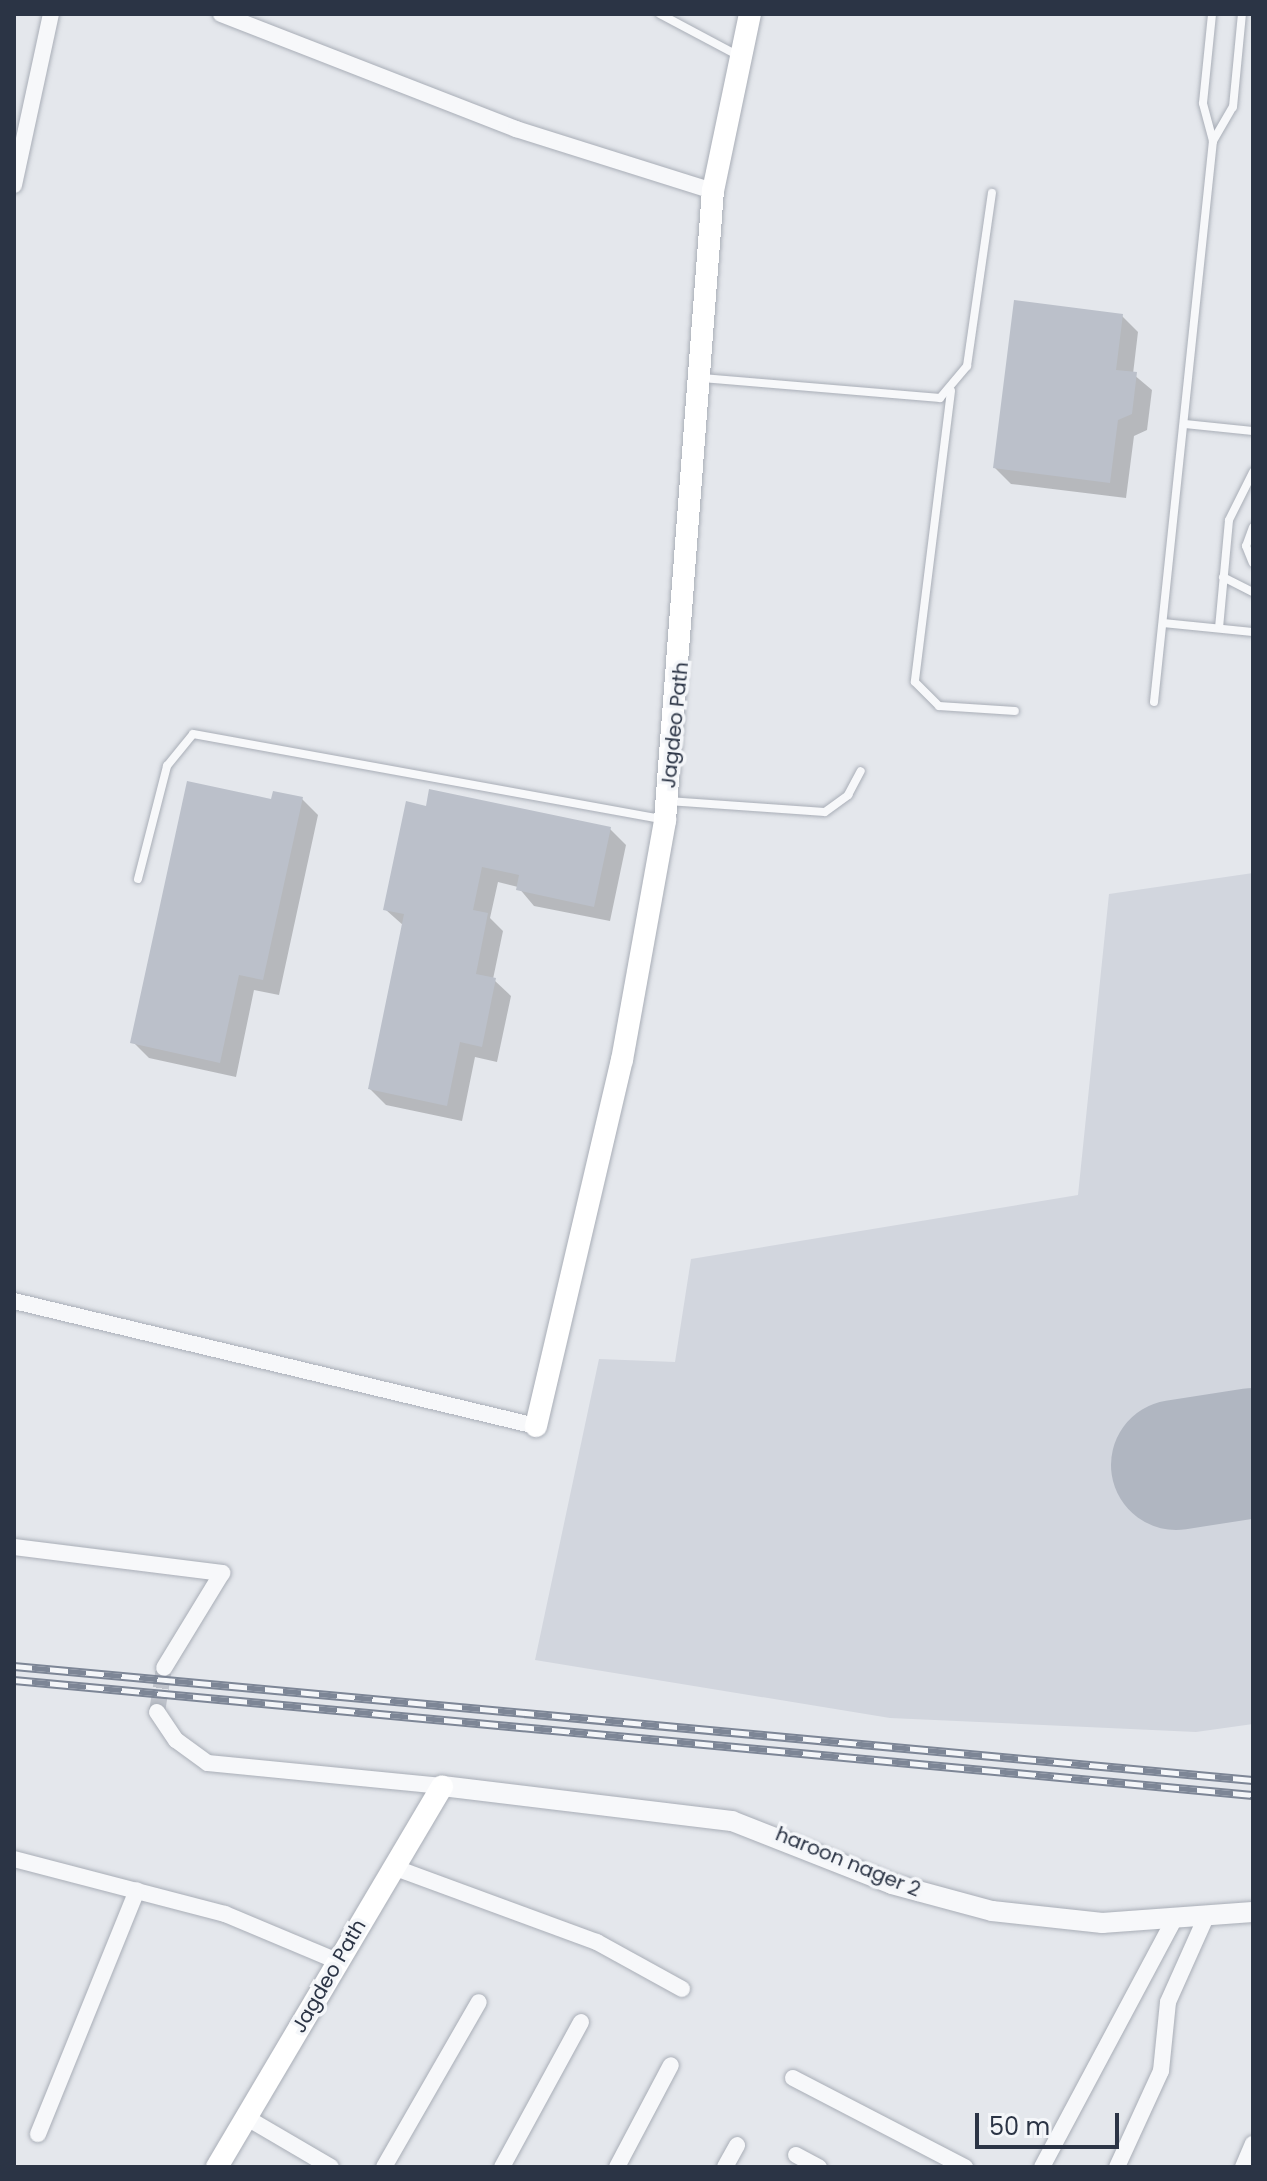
<!DOCTYPE html>
<html>
<head>
<meta charset="utf-8">
<style>
	body { margin:0 }
	#map { position:relative; width:1267px; height:2181px; overflow:hidden; background:#e4e7ec; font-family:Poppins,sans-serif }
	div>[style] { position:absolute }
	.built>* { inset:0; background:#d2d6de }
	.shadow>* { inset:0; background:#0003 }
	.runway>* { height:130px; margin:-65px; padding:0 65px; transform-origin:65px; border-radius:65px; background:#b0b6c1 }
	.building>* { inset:0; background:#bbc0ca }
	.minor-tunnel>* { height:16px; margin-top:-8px; transform-origin:0; background:repeating-linear-gradient(90deg,#bfc3cb 0 16px,transparent 0 24px) }
	.roads { filter:drop-shadow(0 0 2px #a9aeb7) drop-shadow(0 0 2px #a9aeb7) }
	.service>* { height:8px; margin:-4px; padding:0 4px; transform-origin:4px; border-radius:4px; background:#f7f8fa }
	.minor>* { height:16px; margin:-8px; padding:0 8px; transform-origin:8px; border-radius:8px; background:#f7f8fa }
	.tertiary>* { height:20px; margin:-10px; padding:0 10px; transform-origin:10px; border-radius:10px; background:#f7f8fa }
	.secondary>* { height:22px; margin:-11px; padding:0 11px; transform-origin:11px; border-radius:11px; background:#fff }
	.rail>* { height:9px; margin-top:-4.5px; transform-origin:0; background:repeating-linear-gradient(90deg,#f4f6f9 0 18px,#7d8696 0 36px); box-sizing:border-box; border-block:2px solid #7d8696 }
	span { translate:-50% -50%; white-space:nowrap; text-align:center; line-height:1.15; -webkit-text-stroke:7px #f4f6f9; paint-order:stroke }
	.street-label { font-size:20px; color:#2b3445 }
	.frame { position:absolute; inset:0; border:16px solid #2b3445; pointer-events:none }
	.scale { position:absolute; left:975px; top:2113px; width:144px; height:36px; box-sizing:border-box; border:4px solid #2b3445; border-top:0; padding-left:10px; font-size:24px; line-height:28px; white-space:nowrap; color:#2b3445; -webkit-text-stroke:6px #f4f6f9; paint-order:stroke }
</style>
</head>
<body>
<div id="map">
	<div class="built">
		<i style="clip-path:polygon(1253px 873px,1253px 1724px,1196px 1732px,890px 1718px,535px 1660px,599px 1359px,675px 1362px,691px 1259px,1078px 1195px,1109px 894px)"></i>
	</div>
	<div class="shadow">
		<i style="clip-path:polygon(1122px 316px,1138px 332px,1133px 374px,1152px 390px,1147px 430px,1134px 436px,1126px 498px,1011px 484px,995px 468px)"></i>
		<i style="clip-path:polygon(302px 799px,318px 815px,279px 995px,254px 990px,236px 1077px,149px 1058px,133px 1042px,272px 801px)"></i>
		<i style="clip-path:polygon(407px 804px,610px 829px,626px 845px,610px 921px,534px 906px,518px 887px,498px 882px,490px 918px,503px 931px,493px 979px,511px 996px,497px 1062px,475px 1057px,462px 1121px,386px 1105px,370px 1089px,404px 926px,386px 910px)"></i>
	</div>
	<div class="runway">
		<i style="left:1176px;top:1465px;width:78px;rotate:-8.9deg"></i>
	</div>
	<div class="building">
		<i style="clip-path:polygon(1014px 300px,1123px 314px,1116px 370px,1137px 372px,1132px 414px,1118px 420px,1110px 483px,993px 468px)"></i>
		<i style="clip-path:polygon(187px 781px,271px 799px,273px 791px,303px 797px,263px 980px,239px 975px,220px 1063px,130px 1043px)"></i>
		<i style="clip-path:polygon(429px 789px,611px 827px,594px 907px,516px 890px,519px 875px,482px 867px,473px 910px,488px 913px,476px 974px,496px 978px,482px 1047px,460px 1042px,447px 1106px,368px 1089px,404px 914px,383px 910px,406px 801px,426px 806px)"></i>
	</div>
	<div class="minor-tunnel">
		<i style="left:157px;top:1712px;width:45px;rotate:-81deg"></i>
	</div>
	<div class="roads">
		<div class="service">
			<i style="left:660px;top:14px;width:87px;rotate:28deg"></i>
			<i style="left:1213px;top:141px;width:39px;rotate:-60deg"></i>
			<i style="left:1233px;top:107px;width:93px;rotate:-84.5deg"></i>
			<i style="left:702px;top:378px;width:239px;rotate:4.8deg"></i>
			<i style="left:940px;top:398px;width:42px;rotate:-49.8deg"></i>
			<i style="left:967px;top:366px;width:175px;rotate:-81.8deg"></i>
			<i style="left:951px;top:391px;width:293px;rotate:97.1deg"></i>
			<i style="left:915px;top:682px;width:34px;rotate:45deg"></i>
			<i style="left:939px;top:706px;width:76px;rotate:3.8deg"></i>
			<i style="left:1185px;top:424px;width:68px;rotate:5.9deg"></i>
			<i style="left:1253px;top:527px;width:20px;rotate:110deg"></i>
			<i style="left:1246px;top:546px;width:18px;rotate:68deg"></i>
			<i style="left:1223px;top:577px;width:34px;rotate:27deg"></i>
			<i style="left:1163px;top:623px;width:90px;rotate:5.7deg"></i>
			<i style="left:1219px;top:628px;width:108px;rotate:-84.7deg"></i>
			<i style="left:1229px;top:520px;width:54px;rotate:-63.4deg"></i>
			<i style="left:1154px;top:702px;width:564px;rotate:-84deg"></i>
			<i style="left:1213px;top:141px;width:39px;rotate:-105deg"></i>
			<i style="left:1203px;top:103px;width:89px;rotate:-84.2deg"></i>
			<i style="left:668px;top:801px;width:157px;rotate:4deg"></i>
			<i style="left:825px;top:812px;width:29px;rotate:-36deg"></i>
			<i style="left:848px;top:795px;width:27px;rotate:-62deg"></i>
			<i style="left:138px;top:879px;width:117px;rotate:-75.6deg"></i>
			<i style="left:167px;top:766px;width:41px;rotate:-50.9deg"></i>
			<i style="left:193px;top:734px;width:480px;rotate:10.3deg"></i>
		</div>
		<div class="minor">
			<i style="left:221px;top:14px;width:317px;rotate:21.3deg"></i>
			<i style="left:516px;top:129px;width:207px;rotate:17.5deg"></i>
			<i style="left:14px;top:185px;width:175px;rotate:-77.8deg"></i>
			<i style="left:14px;top:1301px;width:537px;rotate:13.47deg"></i>
			<i style="left:14px;top:1547px;width:210px;rotate:7.1deg"></i>
			<i style="left:222px;top:1573px;width:111px;rotate:121.4deg"></i>
			<i style="left:157px;top:1712px;width:34px;rotate:56deg"></i>
			<i style="left:176px;top:1740px;width:39px;rotate:36deg"></i>
			<i style="left:208px;top:1763px;width:235px;rotate:5.6deg"></i>
			<i style="left:14px;top:1859px;width:218px;rotate:14.6deg"></i>
			<i style="left:225px;top:1914px;width:121px;rotate:22.8deg"></i>
			<i style="left:393px;top:1867px;width:217px;rotate:20.2deg"></i>
			<i style="left:597px;top:1942px;width:97px;rotate:28.9deg"></i>
			<i style="left:793px;top:2078px;width:194px;rotate:27.4deg"></i>
			<i style="left:247px;top:2118px;width:97px;rotate:30.3deg"></i>
			<i style="left:38px;top:2134px;width:263px;rotate:-67.9deg"></i>
			<i style="left:796px;top:2155px;width:26px;rotate:28deg"></i>
			<i style="left:384px;top:2167px;width:190px;rotate:-60.1deg"></i>
			<i style="left:502px;top:2167px;width:165px;rotate:-61.4deg"></i>
			<i style="left:617px;top:2167px;width:115px;rotate:-62.1deg"></i>
			<i style="left:725px;top:2167px;width:25px;rotate:-61deg"></i>
			<i style="left:1042px;top:2167px;width:280px;rotate:-61.9deg"></i>
			<i style="left:1117px;top:2167px;width:106px;rotate:-65.4deg"></i>
			<i style="left:1161px;top:2071px;width:69px;rotate:-84.2deg"></i>
			<i style="left:1168px;top:2002px;width:93px;rotate:-65.9deg"></i>
			<i style="left:1243px;top:2167px;width:25px;rotate:-67deg"></i>
		</div>
		<div class="tertiary">
			<i style="left:442px;top:1786px;width:292px;rotate:6.9deg"></i>
			<i style="left:732px;top:1821px;width:172px;rotate:21.5deg"></i>
			<i style="left:892px;top:1884px;width:104px;rotate:15.1deg"></i>
			<i style="left:992px;top:1911px;width:111px;rotate:6.2deg"></i>
			<i style="left:1102px;top:1923px;width:151px;rotate:-4.2deg"></i>
		</div>
		<div class="secondary">
			<i style="left:536px;top:1426px;width:376px;rotate:-76.8deg"></i>
			<i style="left:622px;top:1060px;width:244px;rotate:-79.8deg"></i>
			<i style="left:665px;top:820px;width:631px;rotate:-85.64deg"></i>
			<i style="left:713px;top:191px;width:181px;rotate:-78.2deg"></i>
			<i style="left:217px;top:2167px;width:442px;rotate:-59.4deg"></i>
		</div>
	</div>
	<div class="rail">
		<i style="left:14px;top:1666px;width:1244px;rotate:5.26deg"></i>
		<i style="left:14px;top:1680px;width:1244px;rotate:5.3deg"></i>
	</div>
	<div class="street-label">
		<span style="left:675px;top:725px;rotate:-84deg">Jagdeo Path</span>
		<span style="left:848px;top:1862px;rotate:22deg">haroon nager 2</span>
		<span style="left:329px;top:1976px;rotate:-60deg">Jagdeo Path</span>
	</div>
	<div class="frame"></div>
	<div class="scale">50 m</div>
</div>
</body>
</html>
